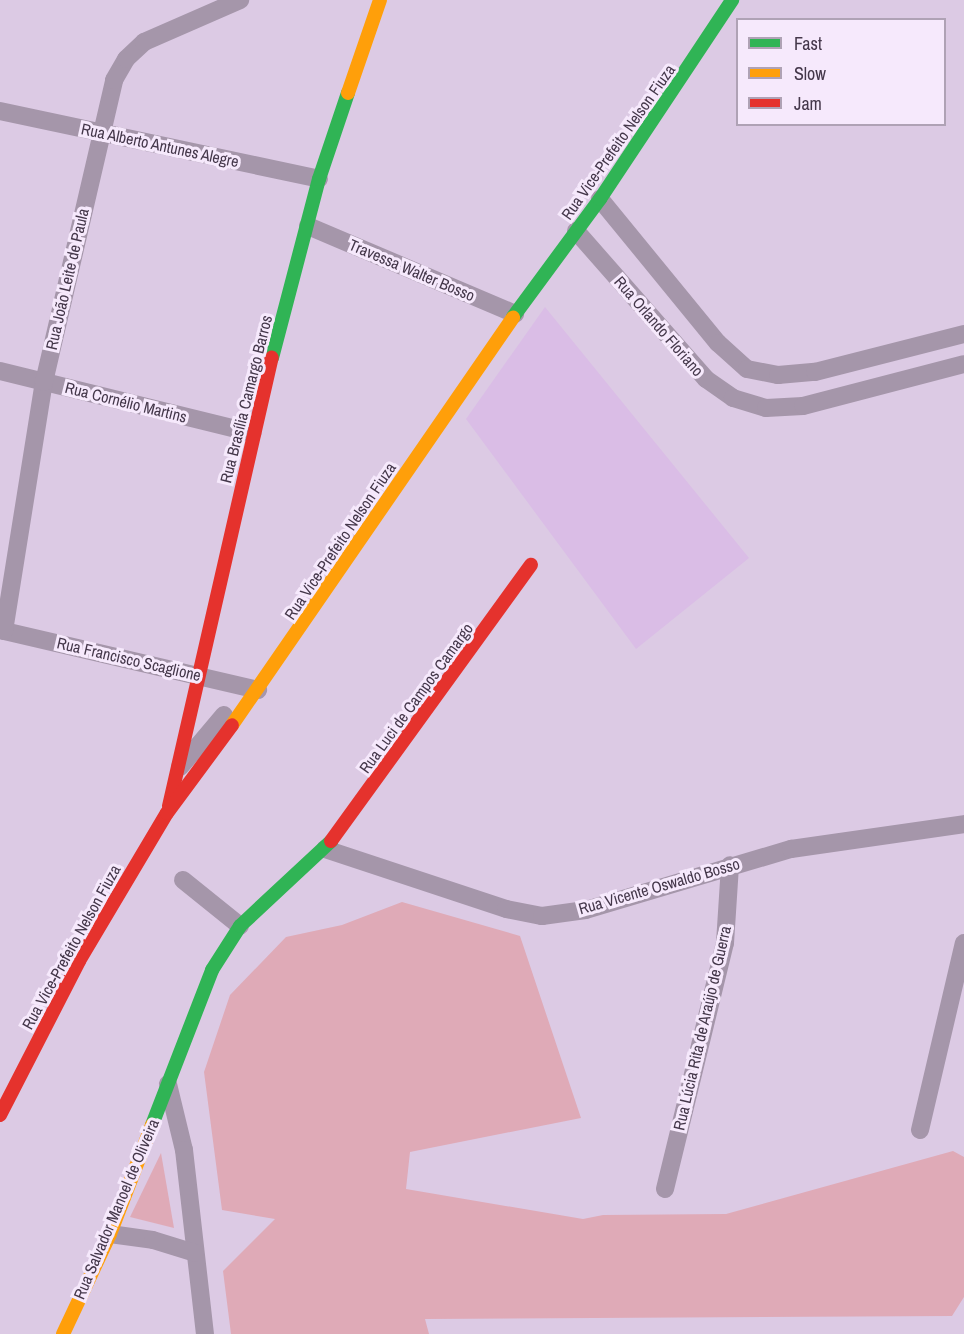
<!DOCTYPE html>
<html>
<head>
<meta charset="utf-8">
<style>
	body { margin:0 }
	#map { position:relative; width:964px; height:1334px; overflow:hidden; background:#dccae4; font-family:"Archivo Narrow",sans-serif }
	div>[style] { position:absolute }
	.built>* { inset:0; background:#dabde6 }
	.green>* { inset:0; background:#dfaab7 }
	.street>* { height:18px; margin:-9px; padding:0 9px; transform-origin:9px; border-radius:9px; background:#a596aa }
	.fast>* { height:14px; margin:-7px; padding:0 7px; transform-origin:7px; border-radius:7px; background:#30b455 }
	.slow>* { height:14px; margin:-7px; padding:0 7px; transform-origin:7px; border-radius:7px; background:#ff9f0a }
	.jam>* { height:14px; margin:-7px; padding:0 7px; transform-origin:7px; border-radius:7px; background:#e5322d }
	span { translate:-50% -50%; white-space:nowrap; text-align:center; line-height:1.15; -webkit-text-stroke:6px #f6e9fc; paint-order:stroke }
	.street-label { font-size:16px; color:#44374a }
	.legend { position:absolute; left:736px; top:18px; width:210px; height:108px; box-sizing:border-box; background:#f6e9fc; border:2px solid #afa2b5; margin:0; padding:8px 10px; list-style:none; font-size:18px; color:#44374a }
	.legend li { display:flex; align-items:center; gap:12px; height:30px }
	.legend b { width:30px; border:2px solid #afa2b5 }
</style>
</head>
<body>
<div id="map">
	<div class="built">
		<i style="clip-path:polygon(545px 307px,749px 558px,636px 649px,466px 419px)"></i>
	</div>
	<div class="green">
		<i style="clip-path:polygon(402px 902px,520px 936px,581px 1118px,410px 1152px,406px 1189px,583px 1219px,603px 1215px,726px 1214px,953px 1151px,964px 1157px,964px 1297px,952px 1316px,425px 1319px,429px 1334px,231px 1334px,223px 1271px,275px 1219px,222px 1210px,204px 1072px,230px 995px,286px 937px,342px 925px)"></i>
		<i style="clip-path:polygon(161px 1153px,174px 1228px,130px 1217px)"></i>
	</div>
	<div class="street">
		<i style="left:0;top:111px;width:326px;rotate:12deg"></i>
		<i style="left:600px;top:199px;width:186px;rotate:50.7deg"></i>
		<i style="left:718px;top:343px;width:39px;rotate:42deg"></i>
		<i style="left:747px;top:369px;width:32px;rotate:11deg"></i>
		<i style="left:778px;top:375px;width:37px;rotate:-5deg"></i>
		<i style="left:815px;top:372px;width:154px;rotate:-14.3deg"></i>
		<i style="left:308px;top:226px;width:225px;rotate:23deg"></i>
		<i style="left:576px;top:231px;width:197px;rotate:48.7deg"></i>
		<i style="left:706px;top:379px;width:33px;rotate:35deg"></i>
		<i style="left:733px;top:398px;width:34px;rotate:17deg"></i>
		<i style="left:766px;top:408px;width:37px;rotate:-3deg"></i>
		<i style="left:803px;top:406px;width:166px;rotate:-14.6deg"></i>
		<i style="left:0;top:371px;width:260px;rotate:13.8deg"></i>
		<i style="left:0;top:630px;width:265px;rotate:13.1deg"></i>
		<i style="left:4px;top:631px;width:252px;rotate:-80.9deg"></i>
		<i style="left:44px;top:382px;width:310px;rotate:-76.9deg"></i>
		<i style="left:114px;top:80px;width:24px;rotate:-60deg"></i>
		<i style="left:126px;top:59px;width:25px;rotate:-43deg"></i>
		<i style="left:144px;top:42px;width:105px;rotate:-23.6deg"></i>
		<i style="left:180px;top:767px;width:68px;rotate:-49.8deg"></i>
		<i style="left:325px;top:849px;width:191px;rotate:18.3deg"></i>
		<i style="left:506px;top:909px;width:37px;rotate:11deg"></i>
		<i style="left:542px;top:916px;width:44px;rotate:-7.8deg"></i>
		<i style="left:586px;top:910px;width:214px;rotate:-16.6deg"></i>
		<i style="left:791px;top:849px;width:175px;rotate:-8.2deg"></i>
		<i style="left:183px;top:880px;width:73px;rotate:38.9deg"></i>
		<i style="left:168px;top:1084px;width:68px;rotate:76.4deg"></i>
		<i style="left:184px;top:1150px;width:185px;rotate:83.5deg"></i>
		<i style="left:920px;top:1130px;width:192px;rotate:-76.8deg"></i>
		<i style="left:665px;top:1189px;width:253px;rotate:-76.3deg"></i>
		<i style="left:725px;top:943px;width:78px;rotate:-86.3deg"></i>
		<i style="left:110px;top:1234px;width:43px;rotate:7.9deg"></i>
		<i style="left:153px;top:1240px;width:44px;rotate:17.2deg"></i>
	</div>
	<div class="fast">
		<i style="left:513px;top:317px;width:147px;rotate:-53.6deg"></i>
		<i style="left:600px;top:199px;width:239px;rotate:-56.4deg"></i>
		<i style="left:272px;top:358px;width:185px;rotate:-75.3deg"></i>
		<i style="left:319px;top:179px;width:91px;rotate:-71.4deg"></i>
		<i style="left:152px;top:1125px;width:166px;rotate:-68.8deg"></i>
		<i style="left:212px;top:970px;width:52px;rotate:-57.5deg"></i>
		<i style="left:240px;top:926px;width:125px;rotate:-43deg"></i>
	</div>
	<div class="slow">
		<i style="left:348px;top:93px;width:98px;rotate:-71deg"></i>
		<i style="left:232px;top:725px;width:495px;rotate:-55.4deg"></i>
		<i style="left:63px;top:1334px;width:110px;rotate:-64.8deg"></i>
		<i style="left:110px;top:1234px;width:117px;rotate:-68.9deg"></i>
	</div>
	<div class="jam">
		<i style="left:169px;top:806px;width:460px;rotate:-77.1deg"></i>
		<i style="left:331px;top:841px;width:341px;rotate:-54.1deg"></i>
		<i style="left:0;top:1115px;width:173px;rotate:-62.8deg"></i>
		<i style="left:79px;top:961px;width:172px;rotate:-59.3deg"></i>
		<i style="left:167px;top:813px;width:109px;rotate:-53.5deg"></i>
	</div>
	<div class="street-label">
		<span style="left:618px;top:142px;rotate:-55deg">Rua Vice-Prefeito Nelson Fiuza</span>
		<span style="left:160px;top:145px;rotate:12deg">Rua Alberto Antunes Alegre</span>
		<span style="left:412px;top:270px;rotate:23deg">Travessa Walter Bosso</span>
		<span style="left:67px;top:279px;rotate:-77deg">Rua João Leite de Paula</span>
		<span style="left:659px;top:326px;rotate:49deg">Rua Orlando Floriano</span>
		<span style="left:246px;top:399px;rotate:-76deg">Rua Brasília Camargo Barros</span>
		<span style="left:126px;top:402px;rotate:14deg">Rua Cornélio Martins</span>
		<span style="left:340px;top:541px;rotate:-56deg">Rua Vice-Prefeito Nelson Fiuza</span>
		<span style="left:129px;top:659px;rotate:13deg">Rua Francisco Scaglione</span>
		<span style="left:416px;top:698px;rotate:-54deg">Rua Luci de Campos Camargo</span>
		<span style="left:659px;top:886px;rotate:-16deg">Rua Vicente Oswaldo Bosso</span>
		<span style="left:71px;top:947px;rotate:-61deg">Rua Vice-Prefeito Nelson Fiuza</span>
		<span style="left:702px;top:1028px;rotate:-77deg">Rua Lúcia Rita de Araújo de Guerra</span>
		<span style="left:116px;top:1209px;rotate:-67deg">Rua Salvador Manoel de Oliveira</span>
	</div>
	<ul class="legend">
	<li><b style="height:8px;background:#30b455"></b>Fast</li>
	<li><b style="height:8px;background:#ff9f0a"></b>Slow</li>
	<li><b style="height:8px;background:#e5322d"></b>Jam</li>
	</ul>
</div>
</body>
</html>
